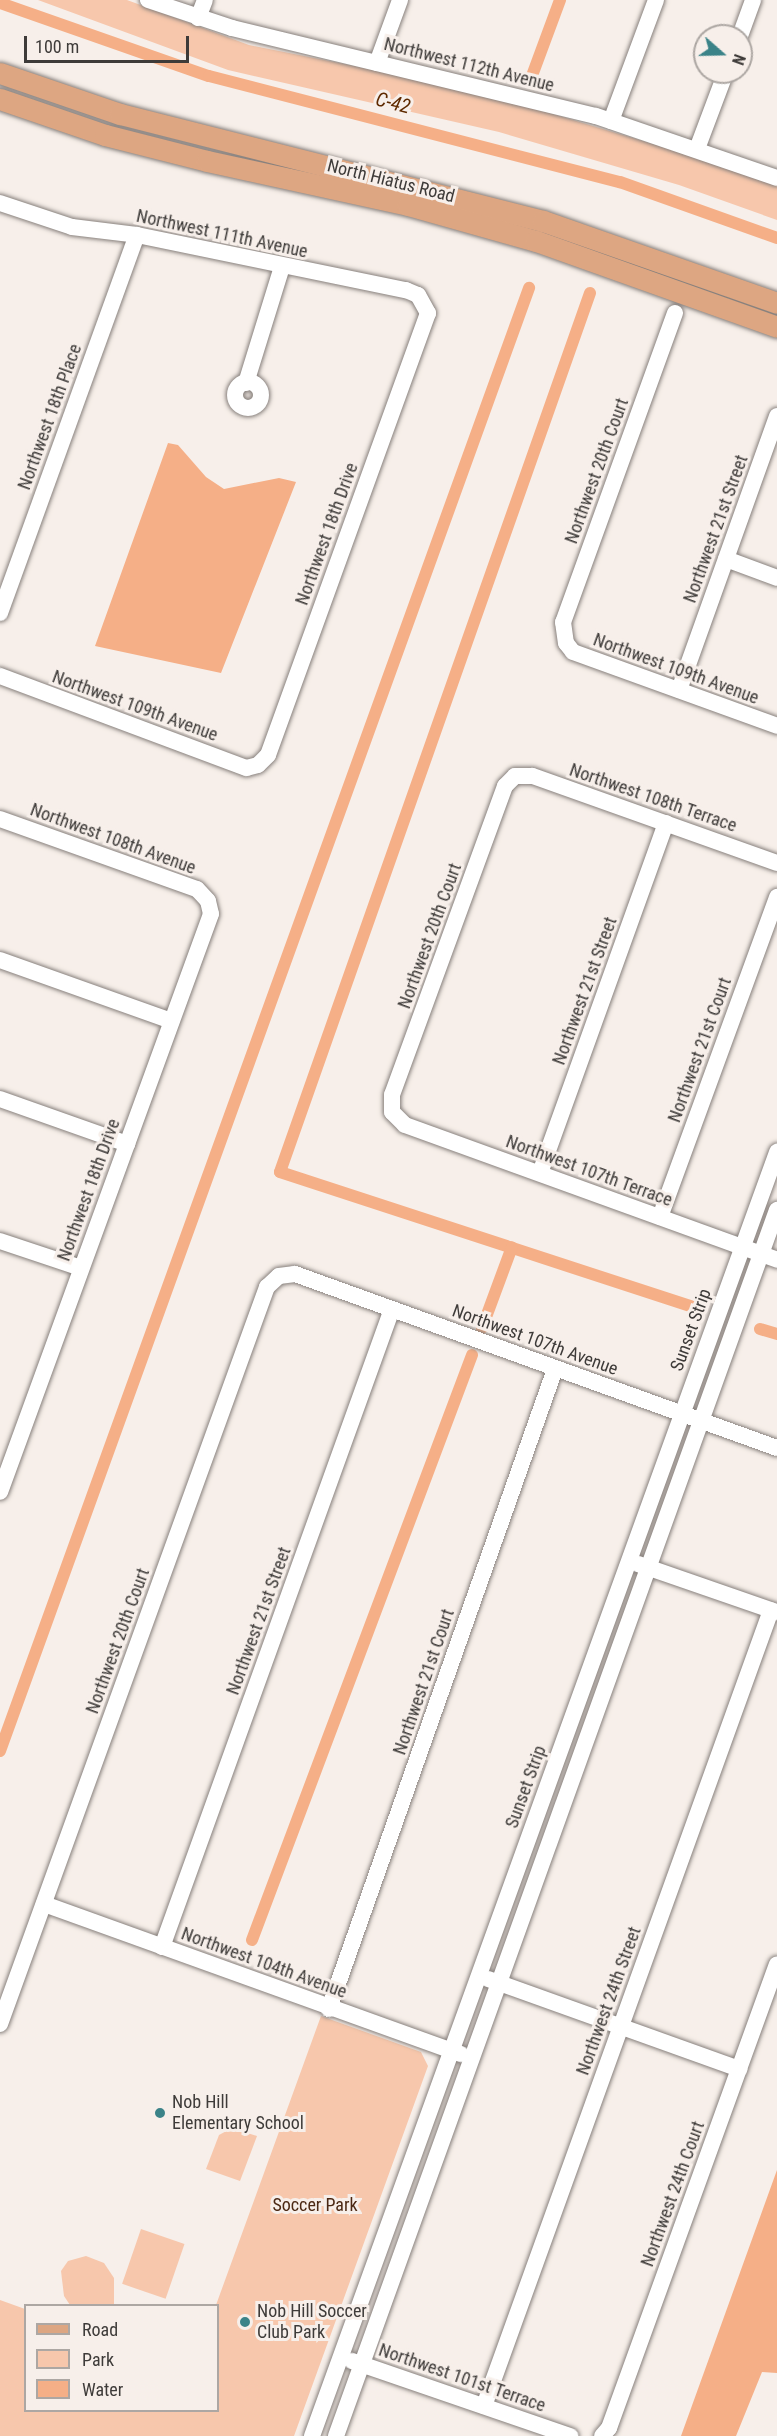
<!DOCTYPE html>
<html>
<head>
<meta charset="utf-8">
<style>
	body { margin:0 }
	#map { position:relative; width:777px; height:2436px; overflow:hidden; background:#f7efea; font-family:"Roboto Condensed",sans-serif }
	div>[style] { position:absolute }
	.green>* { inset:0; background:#f7c7ac; transform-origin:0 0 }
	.water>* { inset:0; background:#f5af87 }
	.canal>* { height:12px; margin:-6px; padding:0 6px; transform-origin:6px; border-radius:6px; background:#f5af87 }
	.roads { filter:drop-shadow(0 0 2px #87807c) drop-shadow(0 0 2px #87807c) }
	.minor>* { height:16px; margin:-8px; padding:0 8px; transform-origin:8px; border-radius:8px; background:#fff }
	.minor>.ring { margin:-8px; padding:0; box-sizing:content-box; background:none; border:16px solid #fff; border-radius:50% }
	.major>* { height:21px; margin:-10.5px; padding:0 10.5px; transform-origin:10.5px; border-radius:10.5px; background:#dda682 }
	.dots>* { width:16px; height:16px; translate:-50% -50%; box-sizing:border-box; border:3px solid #f7efea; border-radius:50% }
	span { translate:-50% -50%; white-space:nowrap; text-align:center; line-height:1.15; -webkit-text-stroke:6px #f7efea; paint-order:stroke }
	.street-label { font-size:18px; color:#3e3b39 }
	.poi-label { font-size:18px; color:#3e3b39 }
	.left { translate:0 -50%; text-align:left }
	.park-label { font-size:18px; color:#4b2813 }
	.water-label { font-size:20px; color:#5f2a00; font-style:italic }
	.legend { position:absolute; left:24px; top:2304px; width:195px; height:108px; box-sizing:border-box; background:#f7efea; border:2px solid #ada7a3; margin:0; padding:8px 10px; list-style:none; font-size:18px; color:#3e3b39 }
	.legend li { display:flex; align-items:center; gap:12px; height:30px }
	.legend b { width:30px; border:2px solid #ada7a3 }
	.north { position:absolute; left:693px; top:24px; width:60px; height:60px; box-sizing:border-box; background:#f7efea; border:2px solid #ada7a3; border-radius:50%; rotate:110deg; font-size:16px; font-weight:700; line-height:24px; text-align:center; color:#3e3b39 }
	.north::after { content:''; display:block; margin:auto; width:21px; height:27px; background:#3b8388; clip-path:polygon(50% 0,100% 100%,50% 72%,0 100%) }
	.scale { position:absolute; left:24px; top:36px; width:165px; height:27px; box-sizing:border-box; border:3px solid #3e3b39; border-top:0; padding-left:8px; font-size:18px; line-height:21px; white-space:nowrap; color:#3e3b39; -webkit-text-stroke:4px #f7efea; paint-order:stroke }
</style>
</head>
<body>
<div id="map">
	<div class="green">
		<i style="clip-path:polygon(38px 0,127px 0,249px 45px,470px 89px,713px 162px,777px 185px,777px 220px,679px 185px,499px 132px,228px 70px)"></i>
		<i style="clip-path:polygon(321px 2016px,421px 2052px,428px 2066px,294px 2436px,0 2436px,0 2300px,25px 2309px,26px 2410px,218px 2410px,216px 2305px)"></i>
		<i style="clip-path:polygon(232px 2128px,257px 2136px,240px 2181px,206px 2169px,219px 2135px)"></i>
		<i style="left:141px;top:2229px;width:46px;height:58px;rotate:19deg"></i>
		<i style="clip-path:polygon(86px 2256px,104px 2263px,114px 2278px,114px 2305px,70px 2305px,64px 2296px,61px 2271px,68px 2261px)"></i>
	</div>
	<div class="water">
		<i style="clip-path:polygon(168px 443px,178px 445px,206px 477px,224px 489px,279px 478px,296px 482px,221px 673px,95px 646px)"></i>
		<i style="clip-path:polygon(777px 2170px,777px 2373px,762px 2372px,736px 2436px,681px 2436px)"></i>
	</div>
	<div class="canal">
		<i style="left:0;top:3px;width:221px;rotate:19.3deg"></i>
		<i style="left:209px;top:76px;width:424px;rotate:14.5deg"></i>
		<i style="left:620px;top:182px;width:167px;rotate:19.6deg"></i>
		<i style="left:533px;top:73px;width:78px;rotate:-69.7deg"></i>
		<i style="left:590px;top:293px;width:932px;rotate:109.43deg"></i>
		<i style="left:280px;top:1172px;width:438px;rotate:18.1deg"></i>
		<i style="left:482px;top:1328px;width:86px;rotate:-69.7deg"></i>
		<i style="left:760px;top:1329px;width:18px;rotate:16deg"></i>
		<i style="left:0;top:1751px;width:1556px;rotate:-70.12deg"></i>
		<i style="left:252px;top:1940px;width:625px;rotate:-69.39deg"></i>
	</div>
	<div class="roads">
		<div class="minor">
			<i style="left:148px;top:0;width:89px;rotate:18.4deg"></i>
			<i style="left:232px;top:28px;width:374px;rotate:13.6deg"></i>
			<i style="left:596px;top:116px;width:191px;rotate:18.9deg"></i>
			<i style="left:198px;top:18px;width:19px;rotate:-69deg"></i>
			<i style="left:740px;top:36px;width:38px;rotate:-70deg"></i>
			<i style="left:377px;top:63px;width:67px;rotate:-69.9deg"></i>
			<i style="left:611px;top:121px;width:129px;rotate:-69.6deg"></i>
			<i style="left:697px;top:149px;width:82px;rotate:-69.4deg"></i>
			<i style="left:0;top:203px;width:76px;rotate:18.4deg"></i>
			<i style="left:72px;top:227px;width:65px;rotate:7deg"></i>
			<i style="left:137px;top:235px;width:275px;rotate:11.6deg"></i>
			<i style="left:406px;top:290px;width:13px;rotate:23deg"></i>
			<i style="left:418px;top:295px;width:21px;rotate:61deg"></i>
			<i style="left:428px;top:313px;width:470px;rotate:109.9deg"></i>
			<i style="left:268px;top:755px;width:14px;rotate:135deg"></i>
			<i style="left:258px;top:765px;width:12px;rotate:166deg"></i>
			<i style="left:246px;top:768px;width:263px;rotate:-159.5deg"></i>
			<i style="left:675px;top:313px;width:329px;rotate:109.9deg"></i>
			<i style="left:563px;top:622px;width:21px;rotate:82deg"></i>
			<i style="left:566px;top:643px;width:11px;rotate:52deg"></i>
			<i style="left:573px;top:652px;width:217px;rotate:19.9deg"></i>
			<i class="ring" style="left:235px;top:382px;width:10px;height:10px"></i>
			<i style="left:246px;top:383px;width:121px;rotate:-72.8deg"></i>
			<i style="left:726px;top:559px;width:54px;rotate:20.4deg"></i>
			<i style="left:0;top:613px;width:402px;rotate:-70.1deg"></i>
			<i style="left:679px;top:690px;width:291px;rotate:-70.3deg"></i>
			<i style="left:0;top:819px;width:209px;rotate:19.6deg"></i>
			<i style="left:197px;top:889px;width:16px;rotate:47deg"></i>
			<i style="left:208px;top:901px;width:13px;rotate:77deg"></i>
			<i style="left:211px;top:914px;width:615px;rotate:110.05deg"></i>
			<i style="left:777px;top:863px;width:260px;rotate:-160.4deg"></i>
			<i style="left:532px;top:776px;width:17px;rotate:180deg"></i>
			<i style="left:515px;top:776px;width:14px;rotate:135deg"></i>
			<i style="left:505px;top:786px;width:329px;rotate:110.1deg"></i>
			<i style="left:392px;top:1095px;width:17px;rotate:90deg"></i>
			<i style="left:392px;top:1112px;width:18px;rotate:45deg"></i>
			<i style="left:405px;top:1125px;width:396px;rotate:19.9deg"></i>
			<i style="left:0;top:960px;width:182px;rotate:19.6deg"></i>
			<i style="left:0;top:1099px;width:135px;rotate:19.5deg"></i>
			<i style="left:540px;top:1173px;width:372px;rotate:-70.2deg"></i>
			<i style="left:660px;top:1217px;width:341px;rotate:-69.9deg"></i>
			<i style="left:0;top:1241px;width:85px;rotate:18.4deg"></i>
			<i style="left:638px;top:1564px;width:147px;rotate:19.1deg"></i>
			<i style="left:44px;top:1904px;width:443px;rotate:19.8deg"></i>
			<i style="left:162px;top:1947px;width:678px;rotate:-70.18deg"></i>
			<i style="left:488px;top:1979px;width:267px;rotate:19.7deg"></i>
			<i style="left:329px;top:2009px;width:679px;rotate:-70.55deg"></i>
			<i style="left:0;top:2024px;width:784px;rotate:-70.09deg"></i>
			<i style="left:267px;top:1287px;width:16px;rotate:-43deg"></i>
			<i style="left:279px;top:1276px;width:16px;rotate:-7deg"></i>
			<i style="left:295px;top:1274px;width:512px;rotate:19.85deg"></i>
			<i style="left:352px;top:2361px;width:231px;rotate:19deg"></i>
			<i style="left:484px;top:2406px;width:846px;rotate:-70.17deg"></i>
			<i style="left:312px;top:2436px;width:1366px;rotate:-70.09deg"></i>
			<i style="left:336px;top:2436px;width:1303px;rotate:-70.22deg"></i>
			<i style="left:602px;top:2436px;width:11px;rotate:-49deg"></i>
			<i style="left:609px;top:2428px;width:493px;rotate:-70.1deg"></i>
		</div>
		<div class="major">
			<i style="left:0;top:73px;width:127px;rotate:18.9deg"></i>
			<i style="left:120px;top:114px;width:436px;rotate:14.2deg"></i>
			<i style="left:543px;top:221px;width:248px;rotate:19.3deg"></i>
			<i style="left:0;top:99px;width:111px;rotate:18.9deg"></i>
			<i style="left:105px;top:135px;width:105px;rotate:14.3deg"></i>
			<i style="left:207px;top:161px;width:206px;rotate:12.3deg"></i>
			<i style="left:408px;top:205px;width:133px;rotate:15.7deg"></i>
			<i style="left:536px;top:241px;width:256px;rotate:19.6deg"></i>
		</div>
	</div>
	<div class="dots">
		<i style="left:160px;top:2113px;background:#3b8388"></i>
		<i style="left:245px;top:2322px;background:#3b8388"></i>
	</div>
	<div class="street-label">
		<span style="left:469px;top:65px;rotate:14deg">Northwest 112th Avenue</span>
		<span style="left:391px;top:181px;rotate:14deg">North Hiatus Road</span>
		<span style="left:222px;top:234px;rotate:12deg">Northwest 111th Avenue</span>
		<span style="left:50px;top:417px;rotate:-70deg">Northwest 18th Place</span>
		<span style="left:597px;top:471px;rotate:-70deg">Northwest 20th Court</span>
		<span style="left:716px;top:529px;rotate:-70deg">Northwest 21st Street</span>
		<span style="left:327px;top:534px;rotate:-70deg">Northwest 18th Drive</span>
		<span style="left:676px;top:669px;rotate:20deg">Northwest 109th Avenue</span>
		<span style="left:135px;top:706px;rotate:20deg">Northwest 109th Avenue</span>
		<span style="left:653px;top:798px;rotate:19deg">Northwest 108th Terrace</span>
		<span style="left:113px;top:839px;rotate:20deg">Northwest 108th Avenue</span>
		<span style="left:430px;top:936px;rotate:-70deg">Northwest 20th Court</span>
		<span style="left:585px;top:991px;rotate:-70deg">Northwest 21st Street</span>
		<span style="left:700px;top:1050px;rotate:-70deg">Northwest 21st Court</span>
		<span style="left:589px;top:1171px;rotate:20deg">Northwest 107th Terrace</span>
		<span style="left:89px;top:1190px;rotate:-70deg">Northwest 18th Drive</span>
		<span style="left:691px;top:1330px;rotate:-70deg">Sunset Strip</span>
		<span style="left:535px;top:1340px;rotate:20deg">Northwest 107th Avenue</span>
		<span style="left:259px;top:1621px;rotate:-70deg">Northwest 21st Street</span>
		<span style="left:118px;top:1641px;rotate:-70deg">Northwest 20th Court</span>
		<span style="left:424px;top:1682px;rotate:-71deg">Northwest 21st Court</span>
		<span style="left:526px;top:1787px;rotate:-70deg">Sunset Strip</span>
		<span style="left:264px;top:1963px;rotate:20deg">Northwest 104th Avenue</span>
		<span style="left:609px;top:2001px;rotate:-70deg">Northwest 24th Street</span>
		<span style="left:673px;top:2194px;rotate:-70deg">Northwest 24th Court</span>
		<span style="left:462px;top:2378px;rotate:19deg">Northwest 101st Terrace</span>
	</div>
	<div class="poi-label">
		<span class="left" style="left:172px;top:2113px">Nob Hill<br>Elementary School</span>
		<span class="left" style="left:257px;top:2322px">Nob Hill Soccer<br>Club Park</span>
	</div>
	<div class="park-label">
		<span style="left:315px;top:2205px">Soccer Park</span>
	</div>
	<div class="water-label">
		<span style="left:393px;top:103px;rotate:14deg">C-42</span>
	</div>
	<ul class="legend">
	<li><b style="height:8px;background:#dda682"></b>Road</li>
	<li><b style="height:16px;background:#f7c7ac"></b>Park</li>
	<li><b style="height:16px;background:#f5af87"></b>Water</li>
	</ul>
	<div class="north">N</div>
	<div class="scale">100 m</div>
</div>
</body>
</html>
